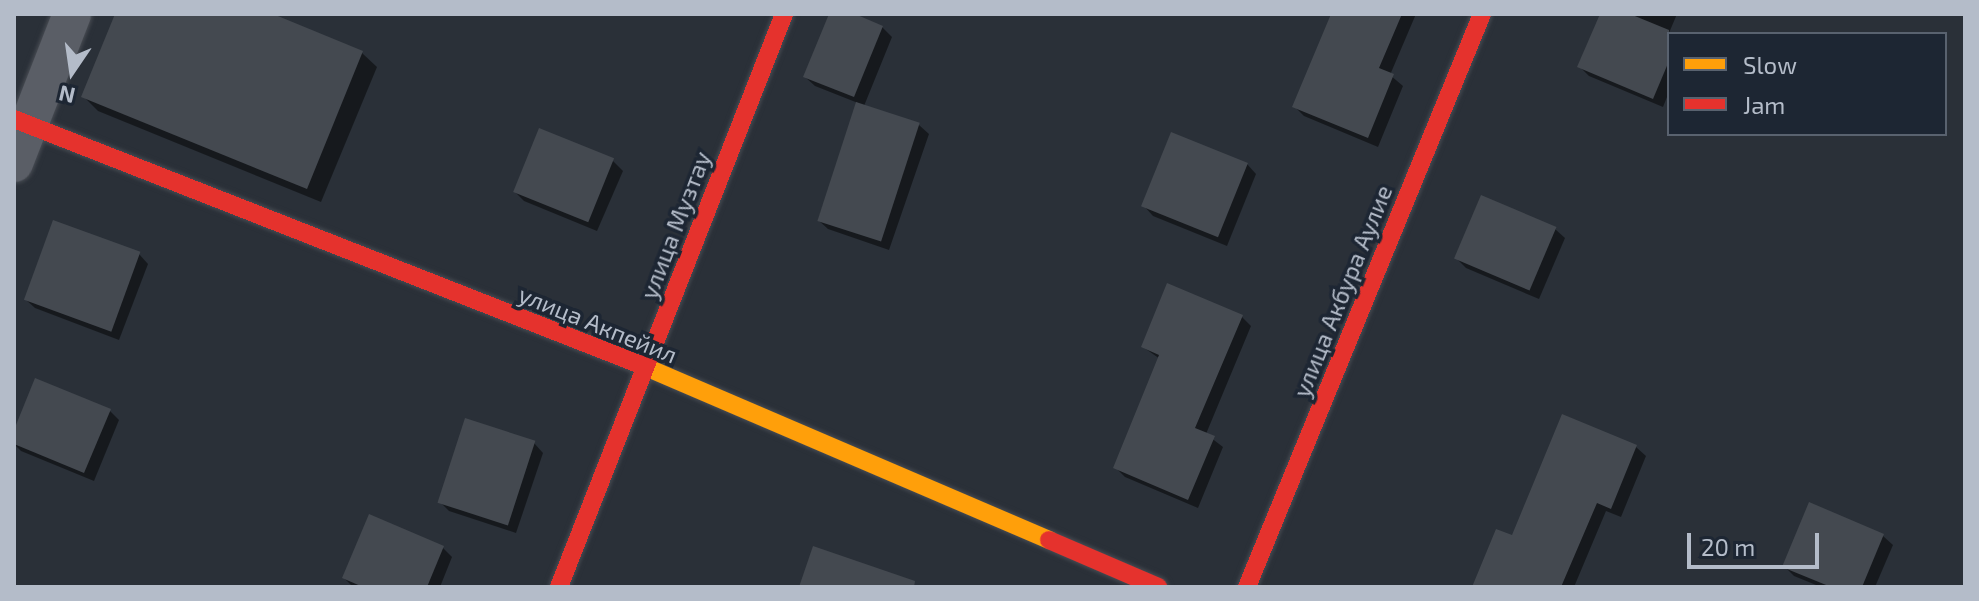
<!DOCTYPE html>
<html>
<head>
<meta charset="utf-8">
<style>
	body { margin:0 }
	#map { position:relative; width:1979px; height:601px; overflow:hidden; background:#2a3038; font-family:"Exo 2",sans-serif }
	div>[style] { position:absolute }
	.shadow>* { inset:0; background:#0007 }
	.building>* { inset:0; background:#444950; transform-origin:0 0 }
	.roads { filter:drop-shadow(0 0 2px #484c53) drop-shadow(0 0 2px #484c53) }
	.street>* { height:38px; margin:-19px; padding:0 19px; transform-origin:19px; border-radius:19px; background:#5a5e66 }
	.slow>* { height:18px; margin:-9px; padding:0 9px; transform-origin:9px; border-radius:9px; background:#ff9f0a }
	.jam>* { height:18px; margin:-9px; padding:0 9px; transform-origin:9px; border-radius:9px; background:#e5322d }
	span { translate:-50% -50%; white-space:nowrap; text-align:center; line-height:1.15; -webkit-text-stroke:7px #1d2633; paint-order:stroke }
	.street-label { font-size:24px; color:#b4bcc9 }
	.frame { position:absolute; inset:0; border:16px solid #b4bcc9; pointer-events:none }
	.legend { position:absolute; left:1667px; top:32px; width:280px; height:104px; box-sizing:border-box; background:#1d2633; border:2px solid #59626f; margin:0; padding:10px 14px; list-style:none; font-size:24px; color:#b4bcc9 }
	.legend li { display:flex; align-items:center; gap:16px; height:40px }
	.legend b { width:40px; border:2px solid #59626f }
	.north { position:absolute; left:32px; top:32px; width:80px; height:80px; -webkit-text-stroke:6px #1d2633; paint-order:stroke; rotate:193deg; font-size:22px; font-weight:700; line-height:32px; text-align:center; color:#b4bcc9 }
	.north::after { content:''; display:block; margin:auto; width:28px; height:36px; background:#b4bcc9; clip-path:polygon(50% 0,100% 100%,50% 72%,0 100%) }
	.scale { position:absolute; left:1687px; top:533px; width:132px; height:36px; box-sizing:border-box; border:4px solid #b4bcc9; border-top:0; padding-left:10px; font-size:24px; line-height:28px; white-space:nowrap; color:#b4bcc9; -webkit-text-stroke:6px #1d2633; paint-order:stroke }
</style>
</head>
<body>
<div id="map">
	<div class="shadow">
		<i style="clip-path:polygon(117px 14px,267px 14px,362px 53px,377px 67px,321px 202px,98px 111px,84px 97px)"></i>
		<i style="clip-path:polygon(831px 14px,849px 14px,882px 27px,892px 37px,864px 106px,919px 125px,929px 134px,889px 250px,828px 229px,818px 220px,858px 103px,815px 86px,805px 77px)"></i>
		<i style="clip-path:polygon(1333px 14px,1416px 14px,1390px 75px,1403px 86px,1378px 147px,1304px 116px,1295px 107px)"></i>
		<i style="clip-path:polygon(1602px 14px,1677px 14px,1669px 33px,1672px 34px,1669px 34px,1669px 92px,1663px 107px,1589px 76px,1580px 67px)"></i>
		<i style="clip-path:polygon(613px 161px,623px 171px,597px 231px,524px 201px,514px 191px)"></i>
		<i style="clip-path:polygon(1247px 164px,1256px 174px,1227px 246px,1153px 216px,1144px 206px)"></i>
		<i style="clip-path:polygon(1555px 229px,1565px 238px,1539px 299px,1466px 268px,1457px 259px)"></i>
		<i style="clip-path:polygon(139px 254px,148px 264px,119px 340px,35px 308px,25px 299px)"></i>
		<i style="clip-path:polygon(1242px 317px,1251px 326px,1206px 434px,1223px 447px,1198px 508px,1125px 477px,1115px 467px,1160px 359px,1143px 347px)"></i>
		<i style="clip-path:polygon(110px 411px,119px 420px,94px 481px,21px 451px,14px 444px,14px 435px)"></i>
		<i style="clip-path:polygon(1563px 416px,1636px 447px,1646px 456px,1621px 517px,1606px 511px,1574px 587px,1474px 587px,1513px 538px)"></i>
		<i style="clip-path:polygon(534px 443px,543px 453px,516px 533px,449px 511px,439px 501px)"></i>
		<i style="clip-path:polygon(1883px 536px,1893px 545px,1875px 587px,1821px 587px,1794px 576px,1784px 566px)"></i>
		<i style="clip-path:polygon(443px 548px,452px 557px,440px 587px,353px 587px,344px 578px)"></i>
	</div>
	<div class="building">
		<i style="clip-path:polygon(115px 14px,273px 14px,363px 51px,307px 189px,81px 97px)"></i>
		<i style="clip-path:polygon(829px 14px,855px 14px,883px 26px,854px 97px,803px 77px)"></i>
		<i style="clip-path:polygon(1331px 14px,1402px 14px,1379px 68px,1394px 74px,1368px 138px,1292px 107px)"></i>
		<i style="clip-path:polygon(1600px 14px,1630px 14px,1669px 30px,1669px 61px,1653px 99px,1577px 67px)"></i>
		<i style="left:856px;top:102px;width:67px;height:125px;rotate:18deg"></i>
		<i style="left:539px;top:128px;width:81px;height:69px;rotate:22deg"></i>
		<i style="left:1171px;top:132px;width:83px;height:80px;rotate:22deg"></i>
		<i style="left:1481px;top:195px;width:82px;height:69px;rotate:23deg"></i>
		<i style="left:53px;top:220px;width:93px;height:85px;rotate:20deg"></i>
		<i style="clip-path:polygon(1167px 283px,1243px 315px,1195px 428px,1215px 436px,1188px 500px,1113px 468px,1159px 355px,1141px 347px)"></i>
		<i style="clip-path:polygon(35px 378px,111px 409px,84px 473px,14px 444px,14px 430px)"></i>
		<i style="clip-path:polygon(1562px 414px,1637px 445px,1611px 509px,1597px 503px,1561px 587px,1472px 587px,1496px 529px,1512px 535px)"></i>
		<i style="left:465px;top:418px;width:74px;height:89px;rotate:18deg"></i>
		<i style="clip-path:polygon(1809px 502px,1884px 534px,1862px 587px,1831px 587px,1782px 567px)"></i>
		<i style="clip-path:polygon(369px 514px,444px 546px,427px 587px,363px 587px,342px 578px)"></i>
		<i style="clip-path:polygon(813px 546px,915px 581px,914px 587px,799px 587px)"></i>
	</div>
	<div class="roads">
		<div class="street">
			<i style="left:14px;top:163px;width:160px;rotate:-68.7deg"></i>
		</div>
		<div class="slow">
			<i style="left:641px;top:365px;width:444px;rotate:23.2deg"></i>
		</div>
		<div class="jam">
			<i style="left:14px;top:119px;width:674px;rotate:21.42deg"></i>
			<i style="left:1049px;top:540px;width:119px;rotate:23.3deg"></i>
			<i style="left:559px;top:587px;width:616px;rotate:-68.56deg"></i>
			<i style="left:1247px;top:587px;width:619px;rotate:-67.7deg"></i>
		</div>
	</div>
	<div class="street-label">
		<span style="left:675px;top:225px;rotate:-69deg">улица Музтау</span>
		<span style="left:1342px;top:291px;rotate:-68deg">улица Акбура Аулие</span>
		<span style="left:598px;top:324px;rotate:22deg">улица Акпейил</span>
	</div>
	<div class="frame"></div>
	<ul class="legend">
	<li><b style="height:10px;background:#ff9f0a"></b>Slow</li>
	<li><b style="height:10px;background:#e5322d"></b>Jam</li>
	</ul>
	<div class="north">N</div>
	<div class="scale">20 m</div>
</div>
</body>
</html>
